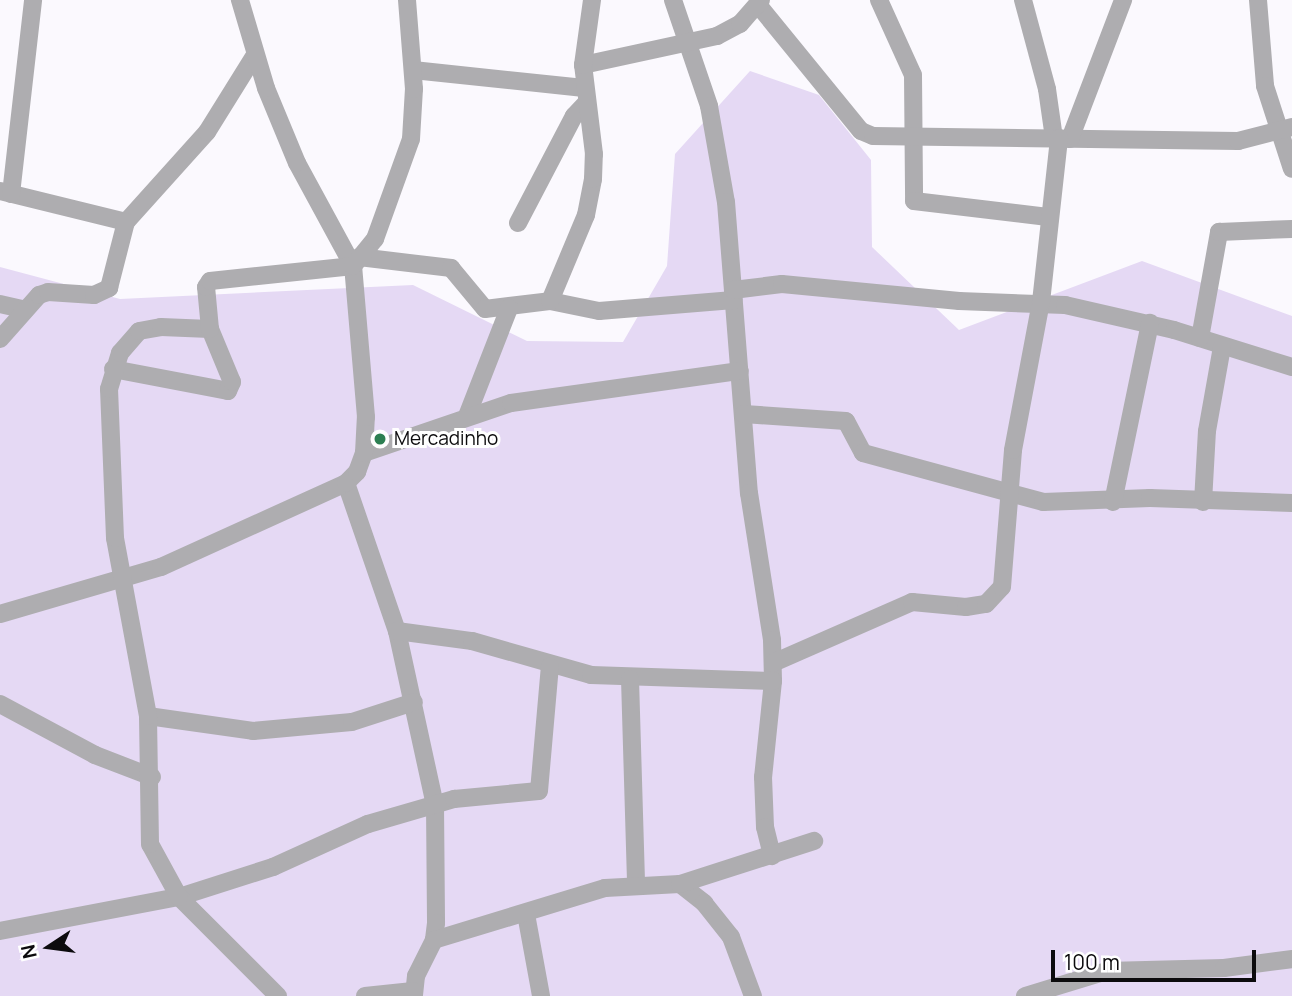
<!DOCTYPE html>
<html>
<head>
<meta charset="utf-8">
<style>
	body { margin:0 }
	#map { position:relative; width:1292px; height:996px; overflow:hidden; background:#fbf9fe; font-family:Manrope,sans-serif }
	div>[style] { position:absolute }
	.green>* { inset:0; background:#e5d9f4 }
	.minor>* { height:18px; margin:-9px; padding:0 9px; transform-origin:9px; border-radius:9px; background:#aeadb0 }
	.dots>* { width:19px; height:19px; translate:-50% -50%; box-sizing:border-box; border:4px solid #fff; border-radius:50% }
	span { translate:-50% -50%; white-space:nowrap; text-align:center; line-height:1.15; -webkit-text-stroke:6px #fff; paint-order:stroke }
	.poi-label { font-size:19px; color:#0c0b0d }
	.left { translate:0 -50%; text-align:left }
	.north { position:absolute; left:14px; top:912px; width:70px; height:70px; -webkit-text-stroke:5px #fff; paint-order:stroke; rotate:257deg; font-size:19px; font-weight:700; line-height:28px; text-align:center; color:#0c0b0d }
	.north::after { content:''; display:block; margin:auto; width:24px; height:32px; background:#0c0b0d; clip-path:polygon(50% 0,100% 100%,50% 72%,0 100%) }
	.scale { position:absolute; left:1051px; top:950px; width:205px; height:32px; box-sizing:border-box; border:4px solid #0c0b0d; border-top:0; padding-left:9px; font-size:21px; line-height:24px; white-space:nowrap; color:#0c0b0d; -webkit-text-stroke:5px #fff; paint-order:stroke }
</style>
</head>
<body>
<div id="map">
	<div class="green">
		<i style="clip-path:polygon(750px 71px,819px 95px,871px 160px,872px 247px,959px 330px,1142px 261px,1292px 316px,1292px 996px,0 996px,0 267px,120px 299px,413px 285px,527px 341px,623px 342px,667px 266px,675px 154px)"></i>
	</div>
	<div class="minor">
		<i style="left:673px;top:0;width:112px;rotate:71.2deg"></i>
		<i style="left:709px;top:106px;width:97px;rotate:80deg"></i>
		<i style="left:726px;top:202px;width:292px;rotate:85.5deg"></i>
		<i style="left:749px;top:493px;width:149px;rotate:81.1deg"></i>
		<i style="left:772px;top:640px;width:41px;rotate:88.6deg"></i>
		<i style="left:773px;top:681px;width:97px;rotate:95.9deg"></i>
		<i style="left:763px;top:777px;width:50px;rotate:87.7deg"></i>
		<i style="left:765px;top:827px;width:30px;rotate:76deg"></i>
		<i style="left:879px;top:0;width:82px;rotate:65.6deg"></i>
		<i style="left:913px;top:75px;width:126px;rotate:89.5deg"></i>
		<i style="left:914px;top:201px;width:135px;rotate:6.8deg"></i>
		<i style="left:1023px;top:0;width:92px;rotate:74.9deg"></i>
		<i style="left:1047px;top:89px;width:49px;rotate:81.9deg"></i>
		<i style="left:1258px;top:0;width:86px;rotate:85.3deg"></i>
		<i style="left:1265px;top:86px;width:87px;rotate:72deg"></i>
		<i style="left:759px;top:6px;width:161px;rotate:50.8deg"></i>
		<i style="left:861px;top:131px;width:13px;rotate:23deg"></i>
		<i style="left:873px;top:136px;width:365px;rotate:0.8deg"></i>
		<i style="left:1238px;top:141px;width:56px;rotate:-14.5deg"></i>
		<i style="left:583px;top:65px;width:137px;rotate:-12.2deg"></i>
		<i style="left:717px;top:36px;width:26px;rotate:-28deg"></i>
		<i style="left:740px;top:24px;width:32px;rotate:-49deg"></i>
		<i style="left:413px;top:70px;width:172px;rotate:6deg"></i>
		<i style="left:1070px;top:139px;width:149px;rotate:-69.1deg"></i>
		<i style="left:0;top:191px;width:130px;rotate:13.8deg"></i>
		<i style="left:126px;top:222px;width:121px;rotate:-48deg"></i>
		<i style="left:207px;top:132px;width:91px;rotate:-58.1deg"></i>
		<i style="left:11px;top:194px;width:195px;rotate:-83.5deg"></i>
		<i style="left:518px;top:223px;width:121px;rotate:-62.4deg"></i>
		<i style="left:574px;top:116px;width:19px;rotate:-47deg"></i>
		<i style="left:359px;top:257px;width:93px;rotate:6.8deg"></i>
		<i style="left:451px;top:268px;width:53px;rotate:50.3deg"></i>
		<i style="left:485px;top:309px;width:65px;rotate:-7deg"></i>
		<i style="left:550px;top:301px;width:50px;rotate:11.5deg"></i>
		<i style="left:599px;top:311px;width:135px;rotate:-4.7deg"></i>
		<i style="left:733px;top:290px;width:49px;rotate:-7deg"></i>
		<i style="left:782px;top:284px;width:178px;rotate:5.5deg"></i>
		<i style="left:959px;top:301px;width:106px;rotate:2.2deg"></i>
		<i style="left:1065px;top:305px;width:112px;rotate:12.9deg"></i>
		<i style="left:1174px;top:330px;width:124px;rotate:17.4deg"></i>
		<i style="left:550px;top:301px;width:93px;rotate:-67.3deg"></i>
		<i style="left:586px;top:215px;width:37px;rotate:-79deg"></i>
		<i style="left:593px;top:179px;width:25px;rotate:-88deg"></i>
		<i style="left:594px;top:154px;width:90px;rotate:-97deg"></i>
		<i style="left:583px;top:65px;width:66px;rotate:-82.1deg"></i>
		<i style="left:0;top:304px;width:26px;rotate:13deg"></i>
		<i style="left:1200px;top:338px;width:108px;rotate:-79.8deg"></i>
		<i style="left:1219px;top:232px;width:73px;rotate:-2.4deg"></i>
		<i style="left:0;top:339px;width:59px;rotate:-48.4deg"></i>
		<i style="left:39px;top:295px;width:9px;rotate:-18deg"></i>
		<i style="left:48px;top:292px;width:46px;rotate:3.7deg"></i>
		<i style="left:94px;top:295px;width:17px;rotate:-25deg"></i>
		<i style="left:109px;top:288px;width:68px;rotate:-75.6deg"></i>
		<i style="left:113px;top:369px;width:117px;rotate:10.8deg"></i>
		<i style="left:228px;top:391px;width:10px;rotate:-66deg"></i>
		<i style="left:232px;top:382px;width:57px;rotate:-112.5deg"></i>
		<i style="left:744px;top:414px;width:102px;rotate:3.9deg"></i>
		<i style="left:846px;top:421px;width:36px;rotate:62deg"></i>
		<i style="left:863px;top:453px;width:187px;rotate:15.2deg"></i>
		<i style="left:1043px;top:502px;width:107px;rotate:-2.1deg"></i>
		<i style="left:1150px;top:498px;width:142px;rotate:2deg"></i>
		<i style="left:467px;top:416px;width:116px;rotate:-68.7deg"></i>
		<i style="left:364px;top:453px;width:155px;rotate:-18.8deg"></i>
		<i style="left:511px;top:403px;width:231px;rotate:-8deg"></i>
		<i style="left:346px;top:483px;width:157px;rotate:71deg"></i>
		<i style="left:397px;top:631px;width:178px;rotate:77.7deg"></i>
		<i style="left:435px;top:805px;width:118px;rotate:89.5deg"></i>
		<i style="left:436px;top:923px;width:17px;rotate:97deg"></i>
		<i style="left:434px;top:940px;width:40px;rotate:116.6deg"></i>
		<i style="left:416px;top:976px;width:20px;rotate:96deg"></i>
		<i style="left:1113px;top:502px;width:183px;rotate:-78.3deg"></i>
		<i style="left:1203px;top:502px;width:71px;rotate:-86.8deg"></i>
		<i style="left:1207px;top:431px;width:85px;rotate:-79.9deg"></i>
		<i style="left:0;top:614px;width:168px;rotate:-16.3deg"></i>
		<i style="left:161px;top:567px;width:203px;rotate:-24.4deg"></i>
		<i style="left:346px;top:483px;width:16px;rotate:-45deg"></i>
		<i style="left:357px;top:472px;width:20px;rotate:-70deg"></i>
		<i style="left:364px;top:453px;width:36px;rotate:-87deg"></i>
		<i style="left:366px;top:417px;width:152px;rotate:-94.9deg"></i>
		<i style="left:353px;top:266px;width:117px;rotate:-118.5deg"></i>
		<i style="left:297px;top:163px;width:81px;rotate:-112.5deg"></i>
		<i style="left:266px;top:88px;width:92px;rotate:-106.5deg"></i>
		<i style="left:397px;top:631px;width:76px;rotate:7.6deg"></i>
		<i style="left:472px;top:641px;width:124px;rotate:15.9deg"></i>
		<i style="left:591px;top:675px;width:182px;rotate:1.9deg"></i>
		<i style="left:773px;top:663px;width:152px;rotate:-23.7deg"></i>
		<i style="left:912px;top:602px;width:54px;rotate:5.3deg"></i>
		<i style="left:966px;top:607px;width:20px;rotate:-9deg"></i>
		<i style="left:986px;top:604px;width:23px;rotate:-47deg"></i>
		<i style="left:1002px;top:587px;width:137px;rotate:-85.4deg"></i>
		<i style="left:1013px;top:450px;width:151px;rotate:-79.3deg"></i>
		<i style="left:1041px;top:302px;width:165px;rotate:-83.7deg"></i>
		<i style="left:630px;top:679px;width:204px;rotate:88.3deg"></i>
		<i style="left:0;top:704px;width:108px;rotate:28.2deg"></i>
		<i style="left:95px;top:755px;width:61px;rotate:21.1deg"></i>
		<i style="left:148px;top:716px;width:106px;rotate:8.1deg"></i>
		<i style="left:253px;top:731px;width:99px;rotate:-5.2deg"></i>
		<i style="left:352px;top:722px;width:65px;rotate:-17.9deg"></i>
		<i style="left:680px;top:884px;width:31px;rotate:38deg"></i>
		<i style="left:704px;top:903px;width:43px;rotate:51.5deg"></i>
		<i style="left:731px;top:937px;width:63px;rotate:69.6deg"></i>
		<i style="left:526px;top:914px;width:83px;rotate:79.6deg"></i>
		<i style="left:0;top:931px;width:182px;rotate:-10.8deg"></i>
		<i style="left:179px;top:897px;width:99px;rotate:-17.7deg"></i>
		<i style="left:273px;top:867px;width:104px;rotate:-24.4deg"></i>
		<i style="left:368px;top:824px;width:90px;rotate:-16.2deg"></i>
		<i style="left:454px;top:799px;width:85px;rotate:-5.4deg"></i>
		<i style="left:539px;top:791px;width:125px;rotate:-85deg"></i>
		<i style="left:434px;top:940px;width:179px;rotate:-16.9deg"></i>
		<i style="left:605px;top:888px;width:75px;rotate:-3.1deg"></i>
		<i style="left:680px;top:884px;width:141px;rotate:-17.8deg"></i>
		<i style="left:278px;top:996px;width:140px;rotate:-135deg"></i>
		<i style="left:179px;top:897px;width:60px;rotate:-118.7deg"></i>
		<i style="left:150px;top:844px;width:128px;rotate:-90.9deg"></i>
		<i style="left:148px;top:716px;width:181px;rotate:-100.5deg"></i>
		<i style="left:115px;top:538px;width:149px;rotate:-92.3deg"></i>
		<i style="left:109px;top:389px;width:38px;rotate:-73deg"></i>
		<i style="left:120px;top:353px;width:29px;rotate:-49deg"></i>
		<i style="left:139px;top:331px;width:22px;rotate:-10deg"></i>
		<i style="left:161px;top:327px;width:49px;rotate:2.3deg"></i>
		<i style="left:210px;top:329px;width:42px;rotate:-95.4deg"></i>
		<i style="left:206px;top:287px;width:7px;rotate:-56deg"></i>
		<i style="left:210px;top:281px;width:144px;rotate:-6deg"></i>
		<i style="left:353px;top:266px;width:35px;rotate:-51deg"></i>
		<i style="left:375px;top:239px;width:106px;rotate:-70.2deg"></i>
		<i style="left:411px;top:139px;width:50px;rotate:-86.6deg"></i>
		<i style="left:414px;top:89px;width:89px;rotate:-94.5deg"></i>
		<i style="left:365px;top:996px;width:48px;rotate:-5.9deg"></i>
		<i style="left:1025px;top:996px;width:86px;rotate:-17deg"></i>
		<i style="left:1107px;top:971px;width:117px;rotate:-1.5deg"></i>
		<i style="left:1224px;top:968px;width:69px;rotate:-7.5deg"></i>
	</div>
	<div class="dots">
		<i style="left:380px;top:439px;background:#2d7f52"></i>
	</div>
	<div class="poi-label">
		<span class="left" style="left:394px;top:439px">Mercadinho</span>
	</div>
	<div class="north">N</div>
	<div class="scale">100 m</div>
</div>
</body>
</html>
